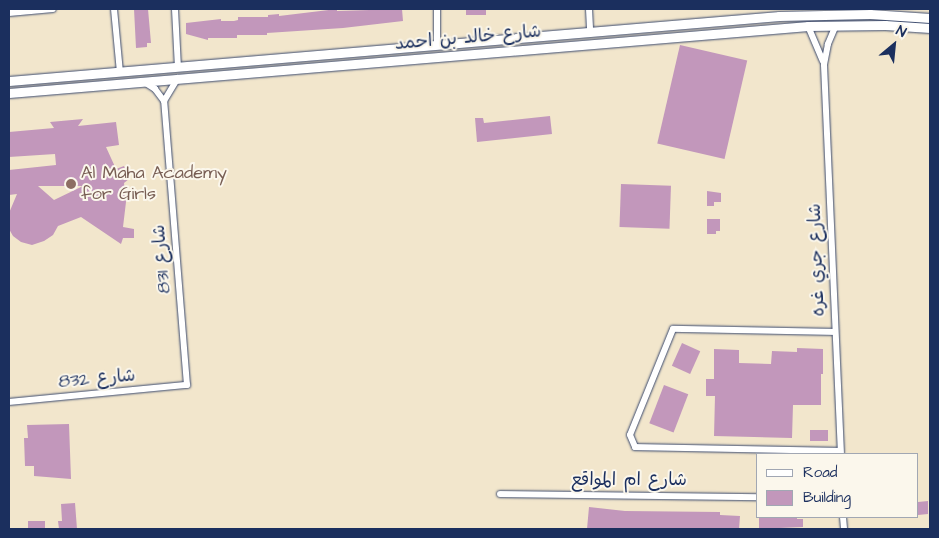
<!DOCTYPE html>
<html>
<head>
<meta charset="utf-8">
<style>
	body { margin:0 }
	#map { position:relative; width:939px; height:538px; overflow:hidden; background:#f2e6cc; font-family:"Architects Daughter","Playpen Sans Arabic",sans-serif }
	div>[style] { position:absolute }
	.building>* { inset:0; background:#c297bb; transform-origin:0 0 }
	.roads { filter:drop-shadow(0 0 1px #3b4a6e) drop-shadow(0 0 1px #3b4a6e) }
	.minor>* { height:6px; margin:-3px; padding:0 3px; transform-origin:3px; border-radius:3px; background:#fff }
	.secondary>* { height:9px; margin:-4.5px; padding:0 4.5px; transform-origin:4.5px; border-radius:4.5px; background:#fff }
	.dots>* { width:14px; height:14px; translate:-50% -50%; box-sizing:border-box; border:2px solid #fbf7ec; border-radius:50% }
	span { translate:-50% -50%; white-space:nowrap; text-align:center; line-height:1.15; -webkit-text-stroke:4px #fbf7ec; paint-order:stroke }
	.street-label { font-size:18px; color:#1b2f5e }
	.education-label { font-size:18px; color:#785e54 }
	.left { translate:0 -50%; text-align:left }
	.frame { position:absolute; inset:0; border:10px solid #1b2f5e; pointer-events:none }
	.legend { position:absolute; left:756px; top:453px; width:162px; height:65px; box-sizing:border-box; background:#fbf7ec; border:1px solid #a1a7b3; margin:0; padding:6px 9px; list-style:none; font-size:15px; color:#1b2f5e }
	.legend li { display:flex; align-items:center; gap:10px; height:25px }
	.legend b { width:25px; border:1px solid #a1a7b3 }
	.north { position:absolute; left:869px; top:20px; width:50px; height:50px; -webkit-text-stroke:4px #fbf7ec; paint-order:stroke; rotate:28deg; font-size:14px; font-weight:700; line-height:20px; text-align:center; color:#1b2f5e }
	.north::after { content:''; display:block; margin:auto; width:18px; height:22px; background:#1b2f5e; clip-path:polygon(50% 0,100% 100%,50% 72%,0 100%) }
</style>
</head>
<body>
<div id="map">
	<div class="building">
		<i style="clip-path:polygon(134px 9px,148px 9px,151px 43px,147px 43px,147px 47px,136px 48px)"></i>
		<i style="clip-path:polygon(337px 9px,337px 11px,402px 9px,403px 21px,343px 28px,267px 33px,267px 35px,237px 35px,237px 38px,208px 38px,208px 40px,186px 34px,186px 23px,221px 19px,221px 21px,234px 21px,238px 20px,238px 17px,268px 17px,268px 15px,279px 14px,279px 16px)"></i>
		<i style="left:466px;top:9px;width:20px;height:6px"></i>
		<i style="left:680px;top:45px;width:69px;height:101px;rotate:13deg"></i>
		<i style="clip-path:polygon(550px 116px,552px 134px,477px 142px,475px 118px,483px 118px,484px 123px)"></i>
		<i style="clip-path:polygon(evenodd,83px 119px,78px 126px,116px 122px,119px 145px,106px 147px,116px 169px,124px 166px,129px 179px,124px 183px,126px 202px,123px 227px,134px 229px,134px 238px,123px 238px,121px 244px,81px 217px,58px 226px,53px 235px,44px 241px,32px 245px,21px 242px,13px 236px,9px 229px,9px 213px,17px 194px,9px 195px,9px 170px,56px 165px,55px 154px,9px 157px,9px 132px,54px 128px,50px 122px,83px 119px,38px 186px,83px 186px,54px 200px,38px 186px)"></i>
		<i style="left:621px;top:184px;width:50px;height:43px;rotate:2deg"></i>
		<i style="clip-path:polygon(707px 191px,721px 193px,721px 202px,714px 202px,714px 206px,707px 206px)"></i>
		<i style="clip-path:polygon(707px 219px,720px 219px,720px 231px,716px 231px,716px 234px,707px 234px)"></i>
		<i style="left:682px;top:343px;width:20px;height:25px;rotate:24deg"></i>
		<i style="clip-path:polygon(797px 348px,823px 349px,823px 374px,821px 374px,821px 405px,793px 405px,792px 438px,714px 436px,715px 396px,706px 396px,706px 379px,714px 379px,714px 349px,739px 350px,739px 363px,771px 364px,772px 351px,797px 352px)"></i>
		<i style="left:664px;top:385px;width:26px;height:41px;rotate:21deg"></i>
		<i style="clip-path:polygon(69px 424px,71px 479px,34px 476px,34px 466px,25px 466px,24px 438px,28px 438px,27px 425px)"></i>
		<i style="left:828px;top:430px;width:11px;height:18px;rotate:90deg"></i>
		<i style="clip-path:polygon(928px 501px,928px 514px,918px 515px,918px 502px)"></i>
		<i style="clip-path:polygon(75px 503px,77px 529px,59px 529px,58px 521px,62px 521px,61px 504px)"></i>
		<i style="clip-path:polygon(589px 507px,625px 511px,720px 512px,720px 515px,740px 516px,739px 529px,587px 529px)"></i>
		<i style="clip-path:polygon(759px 517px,797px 517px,797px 519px,803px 519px,803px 527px,759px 529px)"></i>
		<i style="left:28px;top:521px;width:17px;height:8px"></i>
	</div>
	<div class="roads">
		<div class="minor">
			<i style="left:114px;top:9px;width:63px;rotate:84.6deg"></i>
			<i style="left:175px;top:9px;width:59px;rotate:87.1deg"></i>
			<i style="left:589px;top:9px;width:22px;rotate:87deg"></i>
			<i style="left:9px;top:13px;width:44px;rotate:-5.2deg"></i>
			<i style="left:836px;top:25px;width:21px;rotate:113deg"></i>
			<i style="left:828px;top:44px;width:21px;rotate:101deg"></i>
			<i style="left:824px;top:65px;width:388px;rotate:87.5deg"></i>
			<i style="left:808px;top:26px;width:38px;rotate:67deg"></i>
			<i style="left:437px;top:44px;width:35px;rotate:-90deg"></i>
			<i style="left:144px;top:82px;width:13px;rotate:32deg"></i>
			<i style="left:155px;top:89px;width:15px;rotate:53deg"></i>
			<i style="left:835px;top:332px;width:162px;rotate:-178.9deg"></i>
			<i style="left:673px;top:329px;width:114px;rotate:112.1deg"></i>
			<i style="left:630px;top:435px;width:13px;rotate:67deg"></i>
			<i style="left:635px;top:447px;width:205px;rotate:1.1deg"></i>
			<i style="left:9px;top:402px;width:179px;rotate:-5.5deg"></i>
			<i style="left:187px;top:385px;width:285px;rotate:-94.6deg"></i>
			<i style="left:164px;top:101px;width:27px;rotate:-59deg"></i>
			<i style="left:500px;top:494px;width:258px;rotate:0.7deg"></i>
			<i style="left:843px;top:517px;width:12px;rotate:85deg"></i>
		</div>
		<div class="secondary">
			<i style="left:9px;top:81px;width:773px;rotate:-4.83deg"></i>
			<i style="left:779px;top:16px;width:91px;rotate:-1.3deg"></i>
			<i style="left:870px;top:14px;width:60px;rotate:3.8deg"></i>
			<i style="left:9px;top:93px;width:802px;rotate:-4.79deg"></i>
			<i style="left:808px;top:26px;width:77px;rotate:-0.7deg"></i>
			<i style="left:885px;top:25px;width:45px;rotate:3.8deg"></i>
		</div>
	</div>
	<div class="dots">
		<i style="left:71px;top:184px;background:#8d6e63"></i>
	</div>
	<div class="street-label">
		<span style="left:468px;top:38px;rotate:-5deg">شارع خالد بن احمد</span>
		<span style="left:162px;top:259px;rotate:-95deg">شارع 831</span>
		<span style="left:817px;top:260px;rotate:-92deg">شارع جري غره</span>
		<span style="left:97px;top:379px;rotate:-5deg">شارع 832</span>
		<span style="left:629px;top:480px">شارع ام المواقع</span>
	</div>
	<div class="education-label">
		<span class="left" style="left:81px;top:184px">Al Maha Academy<br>for Girls</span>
	</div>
	<div class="frame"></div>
	<ul class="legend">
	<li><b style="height:6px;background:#fff"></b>Road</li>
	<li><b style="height:14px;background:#c297bb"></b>Building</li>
	</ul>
	<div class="north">N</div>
</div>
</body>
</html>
